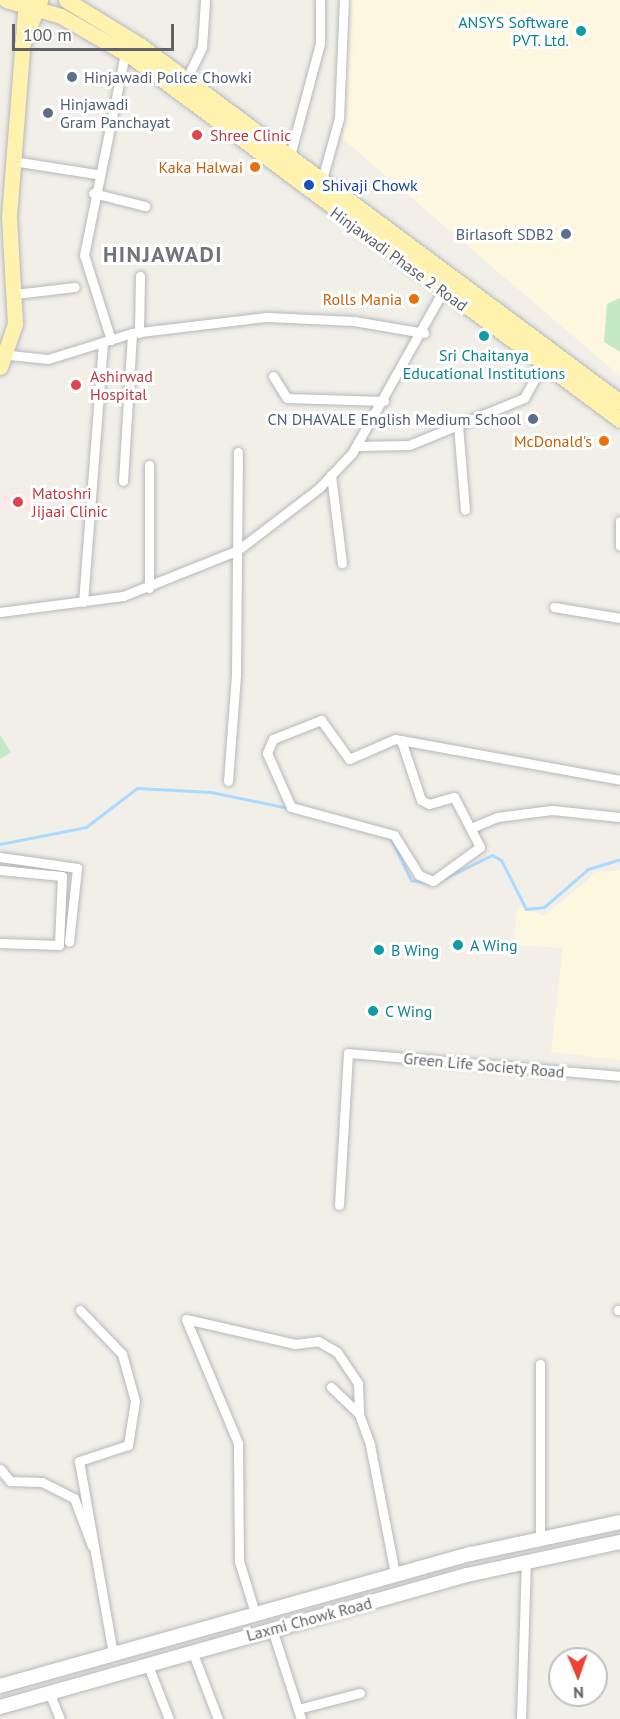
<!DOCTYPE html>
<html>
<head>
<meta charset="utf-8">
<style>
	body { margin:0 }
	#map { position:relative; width:620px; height:1719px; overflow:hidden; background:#f1efe8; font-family:"PT Sans",sans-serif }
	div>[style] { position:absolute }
	.commercial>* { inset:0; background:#fef7e0 }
	.medical>* { inset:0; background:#fce8e6; transform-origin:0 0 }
	.green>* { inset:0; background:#c5e8c5 }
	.stream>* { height:3px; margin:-1.5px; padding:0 1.5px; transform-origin:1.5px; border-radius:1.5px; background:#aadaff }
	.roads { filter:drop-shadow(0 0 2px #b5b8bc) drop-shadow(0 0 2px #b5b8bc) }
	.street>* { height:9px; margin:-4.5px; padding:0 4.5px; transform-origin:4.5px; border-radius:4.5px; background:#fff }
	.secondary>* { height:14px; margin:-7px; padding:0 7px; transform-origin:7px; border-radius:7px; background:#fff }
	.primary>* { height:15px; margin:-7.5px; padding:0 7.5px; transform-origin:7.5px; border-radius:7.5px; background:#fff2af }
	.dots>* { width:16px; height:16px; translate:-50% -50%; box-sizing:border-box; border:3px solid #fff; border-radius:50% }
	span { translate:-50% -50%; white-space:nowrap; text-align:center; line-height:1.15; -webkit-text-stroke:6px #fff; paint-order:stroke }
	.culture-label { font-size:16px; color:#0d838f }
	.right { translate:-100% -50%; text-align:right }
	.left { translate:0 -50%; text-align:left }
	.service-label { font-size:16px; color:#4e5e75 }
	.health-label { font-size:16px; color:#be3a42 }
	.food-label { font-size:16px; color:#c56008 }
	.transit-label { font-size:16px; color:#164399 }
	.street-label { font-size:16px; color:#5f6368 }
	.district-label { font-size:22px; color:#70757a; font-weight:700; letter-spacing:1.5px }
	.north { position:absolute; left:548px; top:1647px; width:60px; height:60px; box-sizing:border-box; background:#fff; border:2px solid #bfc1c3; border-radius:50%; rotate:178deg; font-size:16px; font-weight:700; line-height:24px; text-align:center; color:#5f6368 }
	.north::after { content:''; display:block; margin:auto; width:21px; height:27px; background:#ea4335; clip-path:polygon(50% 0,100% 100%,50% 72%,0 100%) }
	.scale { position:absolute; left:12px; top:24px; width:162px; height:27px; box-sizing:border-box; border:3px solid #5f6368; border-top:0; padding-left:8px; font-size:18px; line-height:21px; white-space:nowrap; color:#5f6368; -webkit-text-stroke:4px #fff; paint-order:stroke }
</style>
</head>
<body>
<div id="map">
	<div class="commercial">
		<i style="clip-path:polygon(349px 0,620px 0,620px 376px,343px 139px)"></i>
		<i style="clip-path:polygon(620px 870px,620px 1060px,551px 1052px,563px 948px,514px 945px,516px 913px,519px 906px,544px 916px,597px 872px)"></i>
	</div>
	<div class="medical">
		<i style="left:2px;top:493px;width:32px;height:18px;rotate:2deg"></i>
	</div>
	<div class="green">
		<i style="clip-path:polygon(620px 298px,620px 352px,604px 342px,607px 304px)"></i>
		<i style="clip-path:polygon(0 735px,11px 752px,0 759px)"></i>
	</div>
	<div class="stream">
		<i style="left:384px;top:836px;width:8px;rotate:23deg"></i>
		<i style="left:391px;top:839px;width:46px;rotate:64deg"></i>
		<i style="left:411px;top:880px;width:20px;rotate:11deg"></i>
		<i style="left:0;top:844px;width:88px;rotate:-11.2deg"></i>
		<i style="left:86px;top:827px;width:64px;rotate:-37.4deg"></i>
		<i style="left:137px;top:788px;width:74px;rotate:3.1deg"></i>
		<i style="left:211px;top:792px;width:79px;rotate:11.7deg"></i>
		<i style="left:437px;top:882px;width:61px;rotate:-26.1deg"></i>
		<i style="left:492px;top:855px;width:10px;rotate:29deg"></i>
		<i style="left:501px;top:860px;width:55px;rotate:63deg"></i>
		<i style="left:526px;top:909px;width:18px;rotate:-6deg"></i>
		<i style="left:544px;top:907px;width:58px;rotate:-40.8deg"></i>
		<i style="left:588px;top:869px;width:34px;rotate:-17deg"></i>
	</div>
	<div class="roads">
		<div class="street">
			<i style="left:186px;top:80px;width:37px;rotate:-64deg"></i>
			<i style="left:202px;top:47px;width:47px;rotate:-86.3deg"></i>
			<i style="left:289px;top:159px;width:120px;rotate:-75deg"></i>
			<i style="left:320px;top:43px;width:43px;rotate:-90deg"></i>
			<i style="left:13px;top:161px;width:84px;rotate:8.9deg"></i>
			<i style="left:321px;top:183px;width:67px;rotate:-74.5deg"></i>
			<i style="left:339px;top:118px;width:118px;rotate:-87.6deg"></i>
			<i style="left:93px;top:193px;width:54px;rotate:14deg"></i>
			<i style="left:15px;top:294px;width:60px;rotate:-6.7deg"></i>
			<i style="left:139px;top:333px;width:57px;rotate:-89deg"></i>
			<i style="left:111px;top:340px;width:89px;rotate:-107.6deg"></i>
			<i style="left:84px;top:255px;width:206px;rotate:-78.5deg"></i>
			<i style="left:0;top:354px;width:48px;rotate:5.9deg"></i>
			<i style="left:48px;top:359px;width:88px;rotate:-17.2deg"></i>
			<i style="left:132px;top:333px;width:136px;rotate:-6.8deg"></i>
			<i style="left:267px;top:317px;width:87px;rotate:2.6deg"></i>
			<i style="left:354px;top:321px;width:71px;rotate:9.7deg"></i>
			<i style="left:273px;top:376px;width:26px;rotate:58deg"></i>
			<i style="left:287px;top:398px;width:97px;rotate:1.8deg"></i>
			<i style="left:458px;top:425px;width:85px;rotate:85.3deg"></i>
			<i style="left:357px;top:446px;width:52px;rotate:-1.1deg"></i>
			<i style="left:409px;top:445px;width:124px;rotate:-22.2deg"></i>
			<i style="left:524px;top:398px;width:39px;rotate:-61deg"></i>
			<i style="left:331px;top:475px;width:89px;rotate:82.9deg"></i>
			<i style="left:123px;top:481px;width:148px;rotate:-86.5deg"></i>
			<i style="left:620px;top:521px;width:25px;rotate:90deg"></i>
			<i style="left:149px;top:588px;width:123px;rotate:-90deg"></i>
			<i style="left:83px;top:602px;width:261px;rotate:-85.6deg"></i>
			<i style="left:554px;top:607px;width:67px;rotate:9.5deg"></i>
			<i style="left:0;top:612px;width:124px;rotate:-7.4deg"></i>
			<i style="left:123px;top:596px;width:124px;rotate:-21.8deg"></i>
			<i style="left:238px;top:550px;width:102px;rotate:-37.4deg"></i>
			<i style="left:319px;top:488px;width:48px;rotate:-46.7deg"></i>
			<i style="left:352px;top:453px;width:186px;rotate:-60.7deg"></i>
			<i style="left:401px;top:740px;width:63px;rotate:71.6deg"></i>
			<i style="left:421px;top:800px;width:9px;rotate:27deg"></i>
			<i style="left:429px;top:804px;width:26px;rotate:-16deg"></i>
			<i style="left:454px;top:797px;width:56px;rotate:62.5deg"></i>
			<i style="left:480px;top:847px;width:58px;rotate:144.1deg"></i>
			<i style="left:433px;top:881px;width:15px;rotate:-157deg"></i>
			<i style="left:419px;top:875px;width:47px;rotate:-122deg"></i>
			<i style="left:394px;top:835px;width:107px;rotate:-164.8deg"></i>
			<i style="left:291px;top:807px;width:59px;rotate:-114deg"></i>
			<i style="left:267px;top:753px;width:15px;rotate:-67deg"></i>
			<i style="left:273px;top:739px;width:52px;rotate:-21.6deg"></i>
			<i style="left:321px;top:720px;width:48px;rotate:54.3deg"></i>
			<i style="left:349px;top:759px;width:50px;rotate:-23.5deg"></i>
			<i style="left:395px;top:739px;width:229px;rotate:10.3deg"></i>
			<i style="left:228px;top:781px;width:106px;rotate:-85.7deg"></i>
			<i style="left:236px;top:675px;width:223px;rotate:-89.5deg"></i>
			<i style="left:471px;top:828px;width:28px;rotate:-23deg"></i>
			<i style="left:497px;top:817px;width:55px;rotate:-7.3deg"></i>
			<i style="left:552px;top:810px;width:68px;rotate:5.9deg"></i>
			<i style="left:0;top:857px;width:78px;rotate:8.1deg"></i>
			<i style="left:77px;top:868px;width:74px;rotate:96.2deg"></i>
			<i style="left:0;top:870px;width:62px;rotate:5.5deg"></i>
			<i style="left:62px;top:876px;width:69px;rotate:92.5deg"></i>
			<i style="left:59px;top:945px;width:59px;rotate:-178.1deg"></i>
			<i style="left:339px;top:1205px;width:152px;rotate:-86.6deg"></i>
			<i style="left:348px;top:1053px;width:273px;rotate:4.8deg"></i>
			<i style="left:80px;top:1310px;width:61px;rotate:46.3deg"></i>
			<i style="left:122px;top:1354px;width:49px;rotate:74.5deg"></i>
			<i style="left:135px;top:1401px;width:45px;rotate:99deg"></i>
			<i style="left:128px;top:1445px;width:52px;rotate:161.9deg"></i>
			<i style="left:79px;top:1461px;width:195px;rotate:80deg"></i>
			<i style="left:618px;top:1310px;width:2px"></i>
			<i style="left:540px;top:1364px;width:174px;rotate:90deg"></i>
			<i style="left:331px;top:1387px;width:39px;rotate:44deg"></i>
			<i style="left:359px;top:1414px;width:33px;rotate:70deg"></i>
			<i style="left:370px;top:1445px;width:131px;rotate:79deg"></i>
			<i style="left:0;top:1469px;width:16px;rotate:50deg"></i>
			<i style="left:10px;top:1481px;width:32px;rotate:2deg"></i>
			<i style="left:42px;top:1482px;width:36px;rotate:27deg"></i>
			<i style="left:74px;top:1498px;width:51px;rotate:69.4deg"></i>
			<i style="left:255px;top:1613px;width:54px;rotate:-107.1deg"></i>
			<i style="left:239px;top:1561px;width:118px;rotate:-90.5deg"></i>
			<i style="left:238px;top:1443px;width:134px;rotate:-112.8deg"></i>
			<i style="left:186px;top:1319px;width:112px;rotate:12.9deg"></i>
			<i style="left:295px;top:1344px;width:23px;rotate:-7deg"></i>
			<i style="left:318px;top:1341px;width:22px;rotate:30deg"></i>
			<i style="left:337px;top:1352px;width:37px;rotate:56deg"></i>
			<i style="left:358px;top:1383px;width:31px;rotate:88deg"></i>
			<i style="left:272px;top:1629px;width:95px;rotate:72.1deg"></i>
			<i style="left:192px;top:1651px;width:73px;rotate:69.1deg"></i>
			<i style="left:147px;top:1663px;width:60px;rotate:68.6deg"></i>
			<i style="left:49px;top:1692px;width:29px;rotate:68deg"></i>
			<i style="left:298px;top:1709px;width:64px;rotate:-14.5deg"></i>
			<i style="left:521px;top:1719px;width:158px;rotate:-88.2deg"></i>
		</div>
		<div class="secondary">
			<i style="left:0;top:1686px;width:489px;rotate:-15.7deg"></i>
			<i style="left:471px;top:1554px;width:152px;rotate:-12.1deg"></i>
			<i style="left:0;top:1707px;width:485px;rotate:-15.8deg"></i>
			<i style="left:467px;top:1575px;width:157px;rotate:-12.2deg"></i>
		</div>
		<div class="primary">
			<i style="left:6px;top:0;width:57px;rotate:16.2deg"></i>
			<i style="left:61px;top:16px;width:82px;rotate:30deg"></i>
			<i style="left:132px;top:57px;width:608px;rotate:36.64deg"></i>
			<i style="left:66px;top:0;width:88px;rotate:31.5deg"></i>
			<i style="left:141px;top:46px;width:597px;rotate:36.62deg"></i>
			<i style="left:21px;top:48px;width:52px;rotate:-68.4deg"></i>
			<i style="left:0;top:367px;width:46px;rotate:-70.8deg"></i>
			<i style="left:15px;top:324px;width:108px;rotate:-93.2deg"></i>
			<i style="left:9px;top:216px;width:217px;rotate:-85.5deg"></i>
		</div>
	</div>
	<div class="dots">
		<i style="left:581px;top:31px;background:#0f9aa8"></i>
		<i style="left:72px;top:77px;background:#5c6f8a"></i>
		<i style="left:48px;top:113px;background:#5c6f8a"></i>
		<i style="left:197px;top:135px;background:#e0444e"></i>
		<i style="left:255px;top:167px;background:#e8710a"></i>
		<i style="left:309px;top:185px;background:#1a4fb4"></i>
		<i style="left:566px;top:234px;background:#5c6f8a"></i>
		<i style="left:414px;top:299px;background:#e8710a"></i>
		<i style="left:484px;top:336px;background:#0f9aa8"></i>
		<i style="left:76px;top:385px;background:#e0444e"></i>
		<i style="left:533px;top:419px;background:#5c6f8a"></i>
		<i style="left:604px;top:441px;background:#e8710a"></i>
		<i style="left:18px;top:502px;background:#e0444e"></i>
		<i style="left:458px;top:945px;background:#0f9aa8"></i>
		<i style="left:379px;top:950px;background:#0f9aa8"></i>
		<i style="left:373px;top:1011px;background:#0f9aa8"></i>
	</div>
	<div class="culture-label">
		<span class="right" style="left:569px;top:31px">ANSYS Software<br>PVT. Ltd.</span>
		<span style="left:484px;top:364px">Sri Chaitanya<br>Educational Institutions</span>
		<span class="left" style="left:470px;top:945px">A Wing</span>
		<span class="left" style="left:391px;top:950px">B Wing</span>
		<span class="left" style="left:385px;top:1011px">C Wing</span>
	</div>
	<div class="service-label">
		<span class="left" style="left:84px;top:77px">Hinjawadi Police Chowki</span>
		<span class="left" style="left:60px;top:113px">Hinjawadi<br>Gram Panchayat</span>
		<span class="right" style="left:554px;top:234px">Birlasoft SDB2</span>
		<span class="right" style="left:521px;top:419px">CN DHAVALE English Medium School</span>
	</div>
	<div class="health-label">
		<span class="left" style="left:210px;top:135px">Shree Clinic</span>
		<span class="left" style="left:90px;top:385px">Ashirwad<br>Hospital</span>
		<span class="left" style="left:32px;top:502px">Matoshri<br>Jijaai Clinic</span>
	</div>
	<div class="food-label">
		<span class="right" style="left:243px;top:167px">Kaka Halwai</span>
		<span class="right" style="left:402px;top:299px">Rolls Mania</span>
		<span class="right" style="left:592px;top:441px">McDonald's</span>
	</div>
	<div class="transit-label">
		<span class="left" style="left:322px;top:185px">Shivaji Chowk</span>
	</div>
	<div class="street-label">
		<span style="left:399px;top:259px;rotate:36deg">Hinjawadi Phase 2 Road</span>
		<span style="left:484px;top:1065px;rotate:5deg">Green Life Society Road</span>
		<span style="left:309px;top:1619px;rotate:-15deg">Laxmi Chowk Road</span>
	</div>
	<div class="district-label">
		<span style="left:163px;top:255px">HINJAWADI</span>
	</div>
	<div class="north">N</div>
	<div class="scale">100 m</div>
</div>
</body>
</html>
